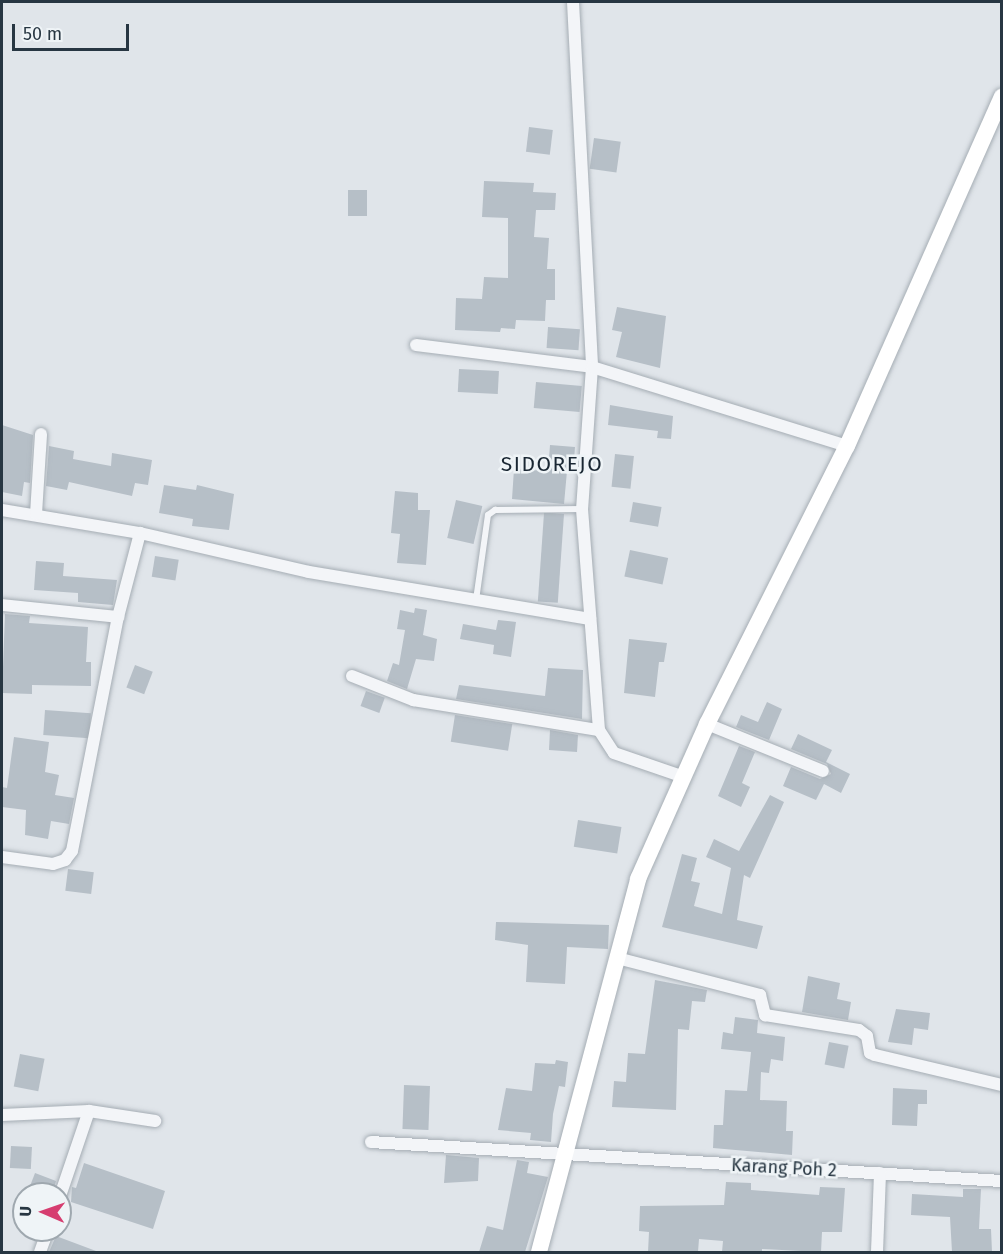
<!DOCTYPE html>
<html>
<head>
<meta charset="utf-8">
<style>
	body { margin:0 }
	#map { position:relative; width:1003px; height:1254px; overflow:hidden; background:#e0e5ea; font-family:"Fira Sans",sans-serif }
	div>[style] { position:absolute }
	.building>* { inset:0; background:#b6bfc7; transform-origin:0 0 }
	.roads { filter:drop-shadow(0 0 2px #a5adb4) drop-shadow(0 0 2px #a5adb4) }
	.lane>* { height:6px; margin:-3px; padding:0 3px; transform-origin:3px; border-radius:3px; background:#f3f5f8 }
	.street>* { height:12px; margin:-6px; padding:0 6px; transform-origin:6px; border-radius:6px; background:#f3f5f8 }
	.secondary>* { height:16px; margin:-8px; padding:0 8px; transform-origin:8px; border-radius:8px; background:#fff }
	span { translate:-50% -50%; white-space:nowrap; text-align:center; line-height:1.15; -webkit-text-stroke:5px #eff4f7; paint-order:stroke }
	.street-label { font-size:18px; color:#273642 }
	.quarter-label { font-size:21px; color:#1a2733; letter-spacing:1.5px }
	.frame { position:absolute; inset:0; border:3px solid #273642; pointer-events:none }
	.north { position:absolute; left:12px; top:1182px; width:60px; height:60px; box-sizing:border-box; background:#eff4f7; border:2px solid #9fa8af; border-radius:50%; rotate:272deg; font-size:16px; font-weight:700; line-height:24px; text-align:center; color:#273642 }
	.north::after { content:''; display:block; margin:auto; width:21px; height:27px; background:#d63d70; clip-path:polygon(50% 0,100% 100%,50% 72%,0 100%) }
	.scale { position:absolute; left:12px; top:24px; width:117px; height:27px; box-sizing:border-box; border:3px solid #273642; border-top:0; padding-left:8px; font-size:18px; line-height:21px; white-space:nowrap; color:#273642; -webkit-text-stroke:4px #eff4f7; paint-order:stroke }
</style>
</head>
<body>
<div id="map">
	<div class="building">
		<i style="left:529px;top:127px;width:24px;height:25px;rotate:7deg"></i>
		<i style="left:594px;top:138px;width:27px;height:31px;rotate:8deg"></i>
		<i style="clip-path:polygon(484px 181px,534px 183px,533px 192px,556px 193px,555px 210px,536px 210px,534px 237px,549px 238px,547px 269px,555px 269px,555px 300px,546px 300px,545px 321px,516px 320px,515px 329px,501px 328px,500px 332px,455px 330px,456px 298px,482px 299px,484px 277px,508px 278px,508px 218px,482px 217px)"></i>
		<i style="left:348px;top:190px;width:19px;height:26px"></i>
		<i style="clip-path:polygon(617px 307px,666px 316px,660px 368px,616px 357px,622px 332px,612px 330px)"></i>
		<i style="left:548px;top:327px;width:32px;height:21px;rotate:4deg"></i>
		<i style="left:459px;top:369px;width:40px;height:23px;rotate:3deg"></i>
		<i style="left:536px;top:382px;width:46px;height:26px;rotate:5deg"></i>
		<i style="clip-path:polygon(610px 405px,673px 416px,671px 439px,657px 438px,658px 431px,608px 425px)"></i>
		<i style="clip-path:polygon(2px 425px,33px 435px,30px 483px,24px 482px,22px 496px,2px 492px)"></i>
		<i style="clip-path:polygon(550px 445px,575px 447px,574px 460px,568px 460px,564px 504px,512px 499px,514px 469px,548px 471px)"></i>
		<i style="clip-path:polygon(49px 446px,74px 451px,73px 459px,111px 466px,112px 453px,152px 460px,148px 485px,135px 483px,132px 496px,69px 482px,67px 490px,46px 486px)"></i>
		<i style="left:615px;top:454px;width:19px;height:33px;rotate:6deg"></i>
		<i style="clip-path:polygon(164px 485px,196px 490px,197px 485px,234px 494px,229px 530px,192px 526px,193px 519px,159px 513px)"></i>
		<i style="clip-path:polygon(395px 491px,418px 493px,418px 510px,430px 510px,426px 565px,397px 563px,400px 534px,391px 533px)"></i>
		<i style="left:456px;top:500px;width:27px;height:39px;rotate:13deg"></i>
		<i style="left:633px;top:502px;width:29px;height:20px;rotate:10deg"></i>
		<i style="left:564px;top:514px;width:89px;height:20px;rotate:94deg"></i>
		<i style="left:630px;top:550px;width:39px;height:27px;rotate:12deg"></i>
		<i style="left:155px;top:556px;width:24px;height:21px;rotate:9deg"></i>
		<i style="clip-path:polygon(36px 561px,64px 563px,63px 576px,117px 580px,113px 605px,78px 602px,78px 593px,34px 590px)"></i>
		<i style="clip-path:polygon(415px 608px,427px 610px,423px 635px,437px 639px,434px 661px,416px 659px,407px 689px,387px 681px,393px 663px,399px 665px,405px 630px,397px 629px,400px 610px,414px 613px)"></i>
		<i style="clip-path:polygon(5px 614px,30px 616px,29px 623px,88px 627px,86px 662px,91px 662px,91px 686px,32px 685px,32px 694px,2px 693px)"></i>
		<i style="clip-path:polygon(498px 620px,516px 622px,511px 657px,493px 654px,494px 645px,460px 639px,463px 624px,496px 630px)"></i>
		<i style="clip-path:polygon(629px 639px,667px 643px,664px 662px,659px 662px,655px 697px,624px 693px)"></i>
		<i style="left:135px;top:665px;width:19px;height:24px;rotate:21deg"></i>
		<i style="clip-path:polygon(548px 668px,583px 670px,582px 719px,456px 699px,459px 685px,545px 696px)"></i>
		<i style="left:366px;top:691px;width:20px;height:16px;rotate:20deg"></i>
		<i style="clip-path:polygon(767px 702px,782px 709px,769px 740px,736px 727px,741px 715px,758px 722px)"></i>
		<i style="left:45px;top:710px;width:46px;height:25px;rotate:4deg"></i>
		<i style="left:455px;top:715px;width:58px;height:27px;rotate:9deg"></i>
		<i style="clip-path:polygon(550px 730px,578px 735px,577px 752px,549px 750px)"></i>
		<i style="clip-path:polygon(798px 734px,832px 750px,826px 762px,850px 774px,841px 793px,824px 784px,816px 800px,783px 786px,791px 767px,820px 779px,831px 774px,827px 764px,791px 749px)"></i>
		<i style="clip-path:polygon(14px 737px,49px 742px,45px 772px,59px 775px,55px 795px,74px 798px,69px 824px,51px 821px,48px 839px,25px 835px,26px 810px,2px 807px,2px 787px,7px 788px)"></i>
		<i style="clip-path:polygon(739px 746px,755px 752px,742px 783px,750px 787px,741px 807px,718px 796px)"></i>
		<i style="clip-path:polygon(770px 795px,784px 802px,750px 878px,744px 875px,737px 920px,763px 926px,757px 949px,662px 927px,682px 854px,697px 858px,691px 881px,700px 883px,694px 906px,722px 914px,731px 868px,706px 857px,714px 839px,739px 851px)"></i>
		<i style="left:578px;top:820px;width:44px;height:27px;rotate:9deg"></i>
		<i style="left:68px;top:869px;width:26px;height:22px;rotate:7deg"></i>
		<i style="clip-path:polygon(496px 922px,609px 925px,608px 949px,567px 947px,565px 984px,526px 982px,528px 945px,495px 940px)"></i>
		<i style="clip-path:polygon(808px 976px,840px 983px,837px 999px,851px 1002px,848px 1020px,802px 1012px)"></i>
		<i style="clip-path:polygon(655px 980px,707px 990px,705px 1002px,692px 1001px,689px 1030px,678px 1029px,676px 1110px,612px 1107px,614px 1081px,626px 1082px,628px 1053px,645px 1054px)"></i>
		<i style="clip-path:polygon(896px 1009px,930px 1013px,928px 1030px,914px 1028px,912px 1045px,888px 1042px)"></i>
		<i style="clip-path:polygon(735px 1017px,758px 1020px,757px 1033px,785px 1037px,783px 1061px,771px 1059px,769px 1073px,761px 1072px,760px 1100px,787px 1101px,786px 1131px,793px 1131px,792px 1155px,713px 1148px,714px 1125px,723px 1125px,725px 1090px,747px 1091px,751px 1052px,721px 1049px,723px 1032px,733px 1034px)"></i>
		<i style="left:829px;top:1042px;width:20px;height:23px;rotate:11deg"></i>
		<i style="left:20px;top:1054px;width:25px;height:33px;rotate:11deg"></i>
		<i style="clip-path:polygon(556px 1060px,568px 1062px,565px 1087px,559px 1086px,553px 1114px,551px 1142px,530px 1140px,531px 1133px,498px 1130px,506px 1088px,532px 1091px,535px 1063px,555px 1064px)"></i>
		<i style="left:404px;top:1085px;width:26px;height:44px;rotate:2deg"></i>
		<i style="clip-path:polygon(893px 1088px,927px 1090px,927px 1104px,918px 1104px,917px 1126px,892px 1125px)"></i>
		<i style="left:11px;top:1146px;width:21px;height:22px;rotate:3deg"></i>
		<i style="clip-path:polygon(446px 1155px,479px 1158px,478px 1181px,444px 1183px)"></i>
		<i style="clip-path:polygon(517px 1160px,529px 1162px,527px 1173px,548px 1177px,525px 1252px,479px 1252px,487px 1226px,503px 1230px)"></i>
		<i style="clip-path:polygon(84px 1163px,165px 1191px,153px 1229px,71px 1202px,72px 1187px,76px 1188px)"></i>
		<i style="clip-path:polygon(35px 1173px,56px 1181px,52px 1194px,27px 1194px)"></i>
		<i style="clip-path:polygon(726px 1182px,751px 1183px,751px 1190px,819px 1195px,820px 1187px,845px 1188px,842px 1232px,822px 1232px,821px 1252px,762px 1249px,762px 1252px,722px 1252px,723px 1241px,699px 1239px,698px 1252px,648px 1252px,649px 1232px,639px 1231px,640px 1206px,724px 1205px)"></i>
		<i style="clip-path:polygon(963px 1189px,981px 1189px,979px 1229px,991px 1229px,992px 1252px,952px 1252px,950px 1217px,911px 1215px,912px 1194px,963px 1197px)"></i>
		<i style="clip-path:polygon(56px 1236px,96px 1251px,96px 1252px,49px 1252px)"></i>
	</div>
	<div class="roads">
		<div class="lane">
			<i style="left:476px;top:600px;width:86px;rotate:-82deg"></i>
			<i style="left:488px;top:515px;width:9px;rotate:-36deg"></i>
			<i style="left:495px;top:510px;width:87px;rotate:-0.7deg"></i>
		</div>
		<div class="street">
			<i style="left:573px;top:2px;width:365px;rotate:87deg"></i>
			<i style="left:592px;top:367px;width:142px;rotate:94deg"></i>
			<i style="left:582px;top:509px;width:222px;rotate:85.6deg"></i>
			<i style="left:599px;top:730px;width:27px;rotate:57deg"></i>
			<i style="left:614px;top:753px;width:74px;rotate:18.9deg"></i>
			<i style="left:416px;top:345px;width:177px;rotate:7.1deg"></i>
			<i style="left:592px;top:367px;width:267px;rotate:17.2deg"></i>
			<i style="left:2px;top:510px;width:140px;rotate:9.5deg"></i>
			<i style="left:140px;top:533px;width:173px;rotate:13deg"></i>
			<i style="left:309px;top:572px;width:285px;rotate:9.5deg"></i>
			<i style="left:36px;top:514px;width:80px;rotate:-86.4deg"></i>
			<i style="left:2px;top:605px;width:117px;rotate:5.9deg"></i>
			<i style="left:352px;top:676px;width:66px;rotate:21.5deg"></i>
			<i style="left:413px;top:700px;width:188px;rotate:9.2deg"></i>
			<i style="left:707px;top:724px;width:125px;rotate:22.1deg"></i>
			<i style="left:2px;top:857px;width:51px;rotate:7.8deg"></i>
			<i style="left:53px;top:864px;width:13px;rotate:-18deg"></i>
			<i style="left:65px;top:860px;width:11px;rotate:-52deg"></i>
			<i style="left:72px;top:851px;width:238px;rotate:-78.9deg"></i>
			<i style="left:118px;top:617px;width:87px;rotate:-75.3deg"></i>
			<i style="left:617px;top:958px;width:148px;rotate:14.5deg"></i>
			<i style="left:760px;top:995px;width:21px;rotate:76deg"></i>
			<i style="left:765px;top:1015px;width:95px;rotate:9.1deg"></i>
			<i style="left:859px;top:1030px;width:10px;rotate:37deg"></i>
			<i style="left:867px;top:1036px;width:17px;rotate:80deg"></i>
			<i style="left:870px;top:1053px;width:5px;rotate:22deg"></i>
			<i style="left:875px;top:1055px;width:130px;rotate:13.3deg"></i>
			<i style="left:2px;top:1115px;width:87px;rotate:-2.6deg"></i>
			<i style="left:89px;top:1111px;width:67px;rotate:8.6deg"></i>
			<i style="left:371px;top:1142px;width:632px;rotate:3.54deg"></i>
			<i style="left:60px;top:1196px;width:90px;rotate:-71.2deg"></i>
			<i style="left:40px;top:1252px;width:23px;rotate:-70deg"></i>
			<i style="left:877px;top:1252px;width:79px;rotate:-87.8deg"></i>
		</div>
		<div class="secondary">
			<i style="left:539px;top:1252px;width:386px;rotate:-75.1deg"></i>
			<i style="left:638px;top:879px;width:170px;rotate:-66deg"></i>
			<i style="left:707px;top:724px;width:311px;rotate:-63.3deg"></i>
			<i style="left:847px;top:446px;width:382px;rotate:-66.1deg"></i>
		</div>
	</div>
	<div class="street-label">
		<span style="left:784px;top:1168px;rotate:3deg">Karang Poh 2</span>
	</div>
	<div class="quarter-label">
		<span style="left:552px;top:464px">SIDOREJO</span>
	</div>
	<div class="frame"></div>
	<div class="north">U</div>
	<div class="scale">50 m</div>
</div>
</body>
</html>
